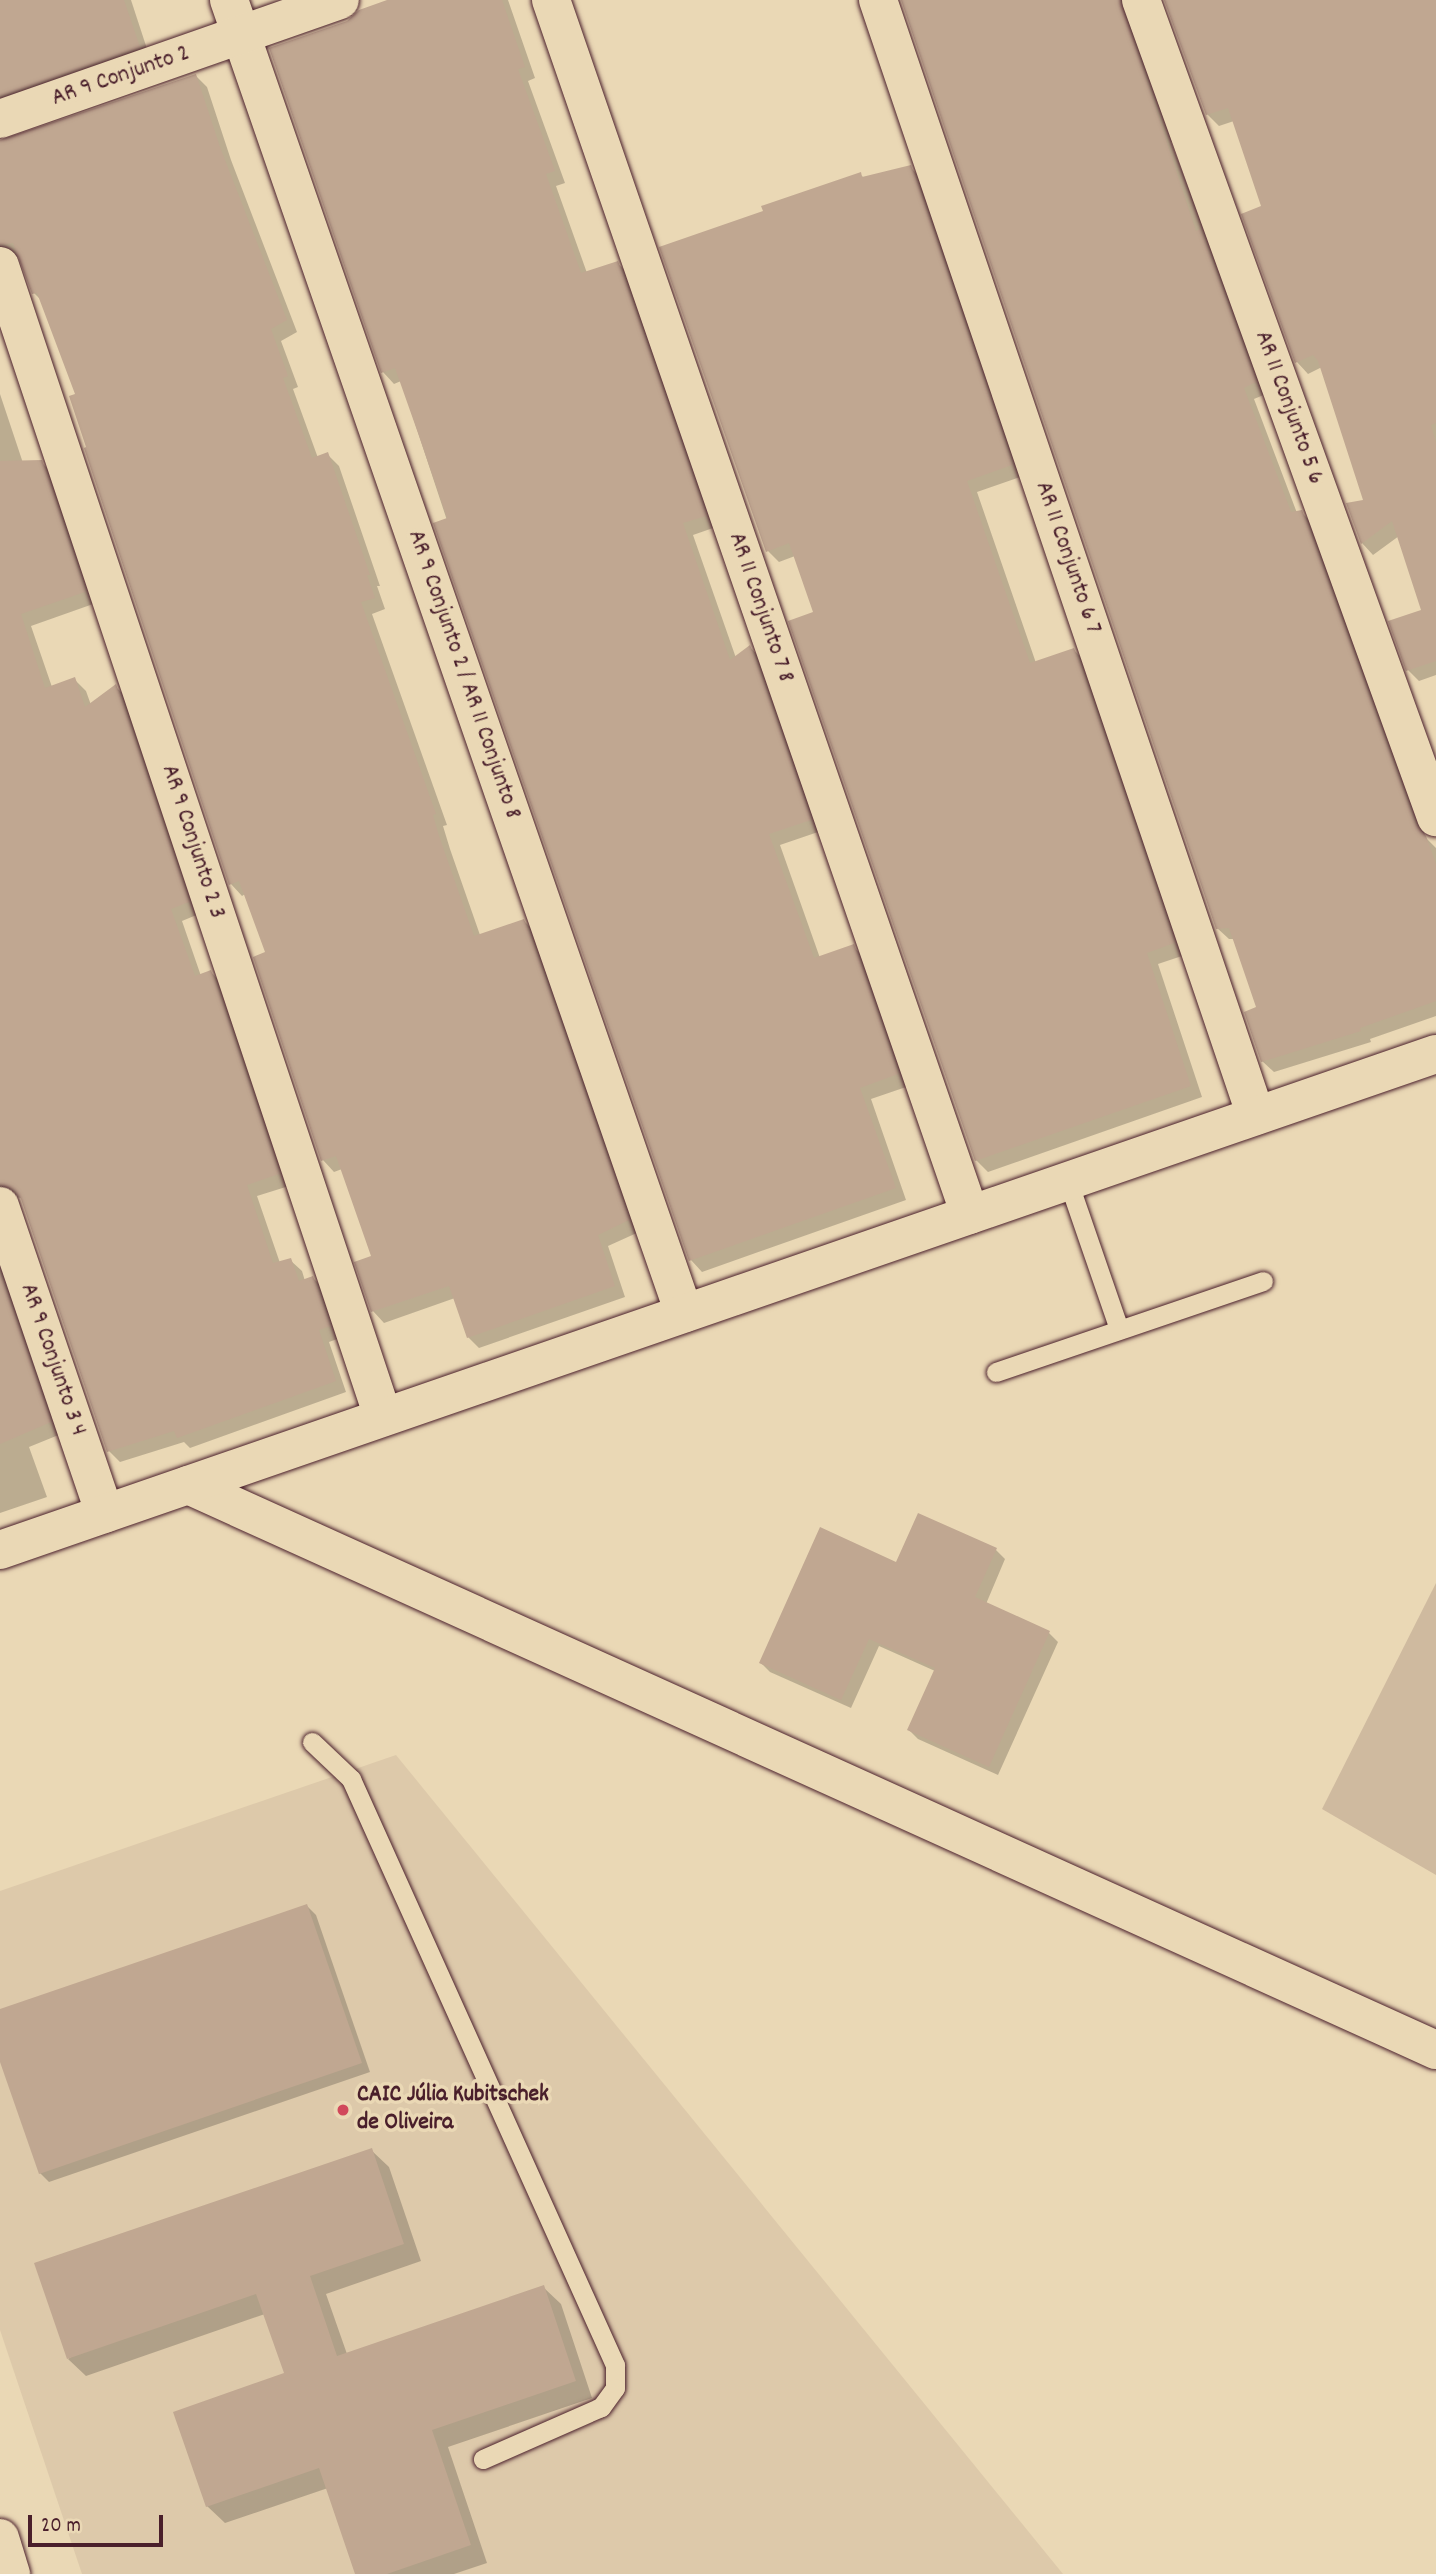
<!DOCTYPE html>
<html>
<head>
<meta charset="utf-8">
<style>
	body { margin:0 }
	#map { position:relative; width:1436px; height:2574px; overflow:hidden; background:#ead8b5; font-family:Dekko,sans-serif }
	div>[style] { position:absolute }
	.built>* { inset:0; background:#ddc9aa }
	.green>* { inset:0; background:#cfba9f }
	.shadow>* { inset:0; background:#0003 }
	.building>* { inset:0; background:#c0a791 }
	.roads { filter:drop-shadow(0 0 2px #4a1f2b) drop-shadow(0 0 2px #4a1f2b) }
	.lane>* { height:19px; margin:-9.5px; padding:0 9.5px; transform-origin:9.5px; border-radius:9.5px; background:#ead8b5 }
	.street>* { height:38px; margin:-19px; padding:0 19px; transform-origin:19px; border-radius:19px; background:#ead8b5 }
	.secondary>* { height:38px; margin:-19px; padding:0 19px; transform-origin:19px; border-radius:19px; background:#ead8b5 }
	.dots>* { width:19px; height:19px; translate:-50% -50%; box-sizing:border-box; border:4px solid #ead8b5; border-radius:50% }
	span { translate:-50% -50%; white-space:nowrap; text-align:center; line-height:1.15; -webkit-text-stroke:7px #ead8b5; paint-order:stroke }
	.street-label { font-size:24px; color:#4a1f2b }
	.poi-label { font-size:24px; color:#4a1f2b; font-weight:700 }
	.left { translate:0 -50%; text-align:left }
	.scale { position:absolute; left:28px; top:2515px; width:135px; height:32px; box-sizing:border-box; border:4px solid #4a1f2b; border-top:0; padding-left:9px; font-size:21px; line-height:24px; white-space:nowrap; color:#4a1f2b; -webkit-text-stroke:5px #ead8b5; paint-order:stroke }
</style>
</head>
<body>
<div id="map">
	<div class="built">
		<i style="clip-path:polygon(396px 1755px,1063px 2574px,82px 2574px,0 2330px,0 1891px)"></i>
	</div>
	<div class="green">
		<i style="clip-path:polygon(1436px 1583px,1436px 1875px,1322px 1809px)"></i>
	</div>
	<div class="shadow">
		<i style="clip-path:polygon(0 0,131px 0,150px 58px,0 112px)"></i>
		<i style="clip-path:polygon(392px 0,508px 0,535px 78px,528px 81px,565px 183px,556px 186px,587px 273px,617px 263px,629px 274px,716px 527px,693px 535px,736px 658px,750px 647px,761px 659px,821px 831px,780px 845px,820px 958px,853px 946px,864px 958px,909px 1086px,871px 1099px,906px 1200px,702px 1272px,691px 1260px,401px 381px,394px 384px,383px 372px,348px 22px)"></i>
		<i style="clip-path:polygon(903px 0,1134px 0,1175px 140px,1171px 142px,1266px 394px,1254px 399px,1297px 513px,1301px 512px,1313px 524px,1426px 838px,1436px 848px,1436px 1016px,1370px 1039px,1371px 1042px,1274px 1072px,1262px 1061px,1258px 1008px,1235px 939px,1229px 939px,1217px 928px)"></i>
		<i style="clip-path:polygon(1166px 0,1436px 0,1436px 675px,1419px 681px,1408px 670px,1423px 611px,1399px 536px,1373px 555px,1362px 543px,1348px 504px,1365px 501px,1322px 367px,1308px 374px,1297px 362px,1244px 215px,1263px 207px,1234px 121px,1219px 126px,1207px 114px)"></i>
		<i style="clip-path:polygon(196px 76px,207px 87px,231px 160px,297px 332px,281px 341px,298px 387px,293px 389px,318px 458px,327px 454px,339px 466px,380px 586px,377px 586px,385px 609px,372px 614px,447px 825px,443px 826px,450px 849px,480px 935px,524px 921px,535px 932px,639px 1232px,608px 1246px,625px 1297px,479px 1348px,468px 1337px,455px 1298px,384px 1323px,373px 1311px,373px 1257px,342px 1169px,334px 1172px,323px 1160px,268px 954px,245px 894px,242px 896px,231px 884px,89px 448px,77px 395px,43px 302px,34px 293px,19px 257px,0 259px,0 142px)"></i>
		<i style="clip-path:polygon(910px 167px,922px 179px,1023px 476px,977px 492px,1036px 663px,1074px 650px,1085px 662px,1185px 955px,1158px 964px,1202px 1097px,988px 1172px,976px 1160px,815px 614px,795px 556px,779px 562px,768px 551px,765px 212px,860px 174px,864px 178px)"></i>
		<i style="clip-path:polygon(0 394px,23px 463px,41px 462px,53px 474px,96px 603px,31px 626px,52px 687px,74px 679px,86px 691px,91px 705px,116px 687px,127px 698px,199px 914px,182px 921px,201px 976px,211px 972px,222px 984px,289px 1186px,257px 1196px,280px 1263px,290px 1260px,302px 1271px,305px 1281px,313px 1278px,324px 1289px,340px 1338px,329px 1342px,346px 1392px,190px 1448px,184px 1442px,120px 1462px,109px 1451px,22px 1198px,5px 1196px,0 1199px)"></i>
		<i style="clip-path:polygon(0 1255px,61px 1434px,29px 1447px,47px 1497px,0 1513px)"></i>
		<i style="clip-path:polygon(919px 1515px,996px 1550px,1005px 1559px,986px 1604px,1049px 1633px,1058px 1642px,998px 1775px,918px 1739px,909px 1730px,935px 1671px,879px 1646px,851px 1708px,770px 1672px,761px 1663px,897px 1564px)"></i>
		<i style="clip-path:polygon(307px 1906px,316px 1915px,370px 2072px,49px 2182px,40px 2173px,0 2056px,0 2011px)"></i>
		<i style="clip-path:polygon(371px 2150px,389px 2167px,421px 2261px,326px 2294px,347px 2354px,543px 2287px,561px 2304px,592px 2398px,448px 2447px,487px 2563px,454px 2574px,357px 2574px,328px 2488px,225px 2523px,207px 2506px,286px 2375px,265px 2314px,86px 2376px,68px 2359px)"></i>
	</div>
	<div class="building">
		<i style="clip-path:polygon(0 0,124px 0,140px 47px,0 96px)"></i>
		<i style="clip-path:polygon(387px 0,502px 0,525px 67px,518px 69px,555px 171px,546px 174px,581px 273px,618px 261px,706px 516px,683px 523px,730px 660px,750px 645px,811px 820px,769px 834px,814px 958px,854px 944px,898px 1074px,860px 1088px,896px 1188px,689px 1261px,433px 523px,447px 518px,419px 436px,395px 368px,381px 373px,269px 48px,347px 21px,359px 10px)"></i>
		<i style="clip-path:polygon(901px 0,1120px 0,1196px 231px,1200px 229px,1256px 382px,1244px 388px,1291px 512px,1302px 510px,1415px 824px,1426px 836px,1436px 864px,1436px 1001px,1360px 1028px,1361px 1031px,1261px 1062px,1244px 1012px,1256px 1007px,1229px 928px,1216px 929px)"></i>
		<i style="clip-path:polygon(1164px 0,1436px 0,1436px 423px,1431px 425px,1436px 443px,1436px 661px,1406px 671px,1388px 621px,1421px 610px,1392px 521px,1361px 544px,1346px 503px,1363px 500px,1318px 361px,1313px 355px,1295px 363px,1241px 214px,1261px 206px,1228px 108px,1206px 115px)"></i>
		<i style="clip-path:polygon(196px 74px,220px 147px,287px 320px,271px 329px,288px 376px,283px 378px,312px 458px,328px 452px,370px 575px,367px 575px,375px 598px,361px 602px,436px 814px,433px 815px,439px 836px,474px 936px,524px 919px,629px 1220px,598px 1235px,615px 1286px,467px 1338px,449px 1286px,371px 1312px,354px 1262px,371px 1256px,336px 1156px,321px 1161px,253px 957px,265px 952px,239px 881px,229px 885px,84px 448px,86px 447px,69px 396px,75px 394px,37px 293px,32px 294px,13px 243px,0 245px,0 140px)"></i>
		<i style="clip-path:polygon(911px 165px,1012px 465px,967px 481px,1030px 663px,1074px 648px,1174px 943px,1147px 953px,1191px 1086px,975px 1161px,788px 621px,813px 612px,789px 543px,766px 552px,659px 247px,763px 211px,761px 206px,861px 172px,862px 177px)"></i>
		<i style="clip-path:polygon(42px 460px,85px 592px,21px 614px,45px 688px,75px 677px,85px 707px,116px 684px,189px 902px,171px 909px,195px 976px,211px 970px,279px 1174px,247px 1185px,273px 1263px,291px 1258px,299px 1281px,313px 1276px,330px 1326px,319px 1330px,336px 1381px,177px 1438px,174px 1431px,107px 1452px,21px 1199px,14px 1189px,0 1185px,0 461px)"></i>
		<i style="clip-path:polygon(0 1274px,51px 1422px,0 1444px)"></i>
		<i style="clip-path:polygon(918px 1513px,997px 1548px,975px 1597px,1050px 1631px,989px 1767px,907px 1730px,935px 1668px,869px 1639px,841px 1700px,759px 1663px,820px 1527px,896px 1562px)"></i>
		<i style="clip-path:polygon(307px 1904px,362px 2063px,39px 2174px,0 2062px,0 2009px)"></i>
		<i style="clip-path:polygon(372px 2148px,404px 2244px,310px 2276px,337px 2356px,544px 2285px,576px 2381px,432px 2430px,471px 2545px,387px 2574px,355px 2574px,319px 2468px,206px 2507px,173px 2412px,284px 2373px,256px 2294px,67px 2359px,34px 2263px)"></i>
	</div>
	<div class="roads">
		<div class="lane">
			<i style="left:1068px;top:1181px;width:157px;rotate:71deg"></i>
			<i style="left:996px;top:1372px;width:282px;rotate:-18.8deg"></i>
			<i style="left:312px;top:1742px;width:54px;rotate:43.5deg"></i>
			<i style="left:351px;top:1779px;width:643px;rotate:65.75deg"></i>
			<i style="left:615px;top:2365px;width:23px;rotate:90deg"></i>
			<i style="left:615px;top:2388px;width:24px;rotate:126deg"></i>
			<i style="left:601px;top:2407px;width:129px;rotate:156.2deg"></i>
		</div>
		<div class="street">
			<i style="left:229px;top:0;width:1390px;rotate:70.89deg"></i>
			<i style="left:551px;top:0;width:1285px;rotate:70.97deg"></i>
			<i style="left:878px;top:0;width:1178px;rotate:71.29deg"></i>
			<i style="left:1141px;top:0;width:869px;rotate:70.15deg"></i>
			<i style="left:0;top:119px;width:360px;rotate:-19.3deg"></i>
			<i style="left:0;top:266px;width:1213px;rotate:71.59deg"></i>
			<i style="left:0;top:1206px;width:325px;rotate:71.2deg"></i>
			<i style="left:188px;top:1485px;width:1370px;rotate:24.36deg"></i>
			<i style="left:0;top:2538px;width:38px;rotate:73deg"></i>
		</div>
		<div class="secondary">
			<i style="left:0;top:1550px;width:1519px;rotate:-19.06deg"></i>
		</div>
	</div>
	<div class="dots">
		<i style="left:343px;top:2110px;background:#d1495b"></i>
	</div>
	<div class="street-label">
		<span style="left:121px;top:77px;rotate:-19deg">AR 9 Conjunto 2</span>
		<span style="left:1288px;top:408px;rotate:70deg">AR 11 Conjunto 5 6</span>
		<span style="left:1067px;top:558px;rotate:71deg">AR 11 Conjunto 6 7</span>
		<span style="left:760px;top:608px;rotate:71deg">AR 11 Conjunto 7 8</span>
		<span style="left:463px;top:675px;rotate:71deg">AR 9 Conjunto 2 / AR 11 Conjunto 8</span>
		<span style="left:192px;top:842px;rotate:72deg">AR 9 Conjunto 2 3</span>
		<span style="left:52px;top:1360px;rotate:71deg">AR 9 Conjunto 3 4</span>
	</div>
	<div class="poi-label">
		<span class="left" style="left:357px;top:2110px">CAIC Júlia Kubitschek<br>de Oliveira</span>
	</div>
	<div class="scale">20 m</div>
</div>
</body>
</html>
